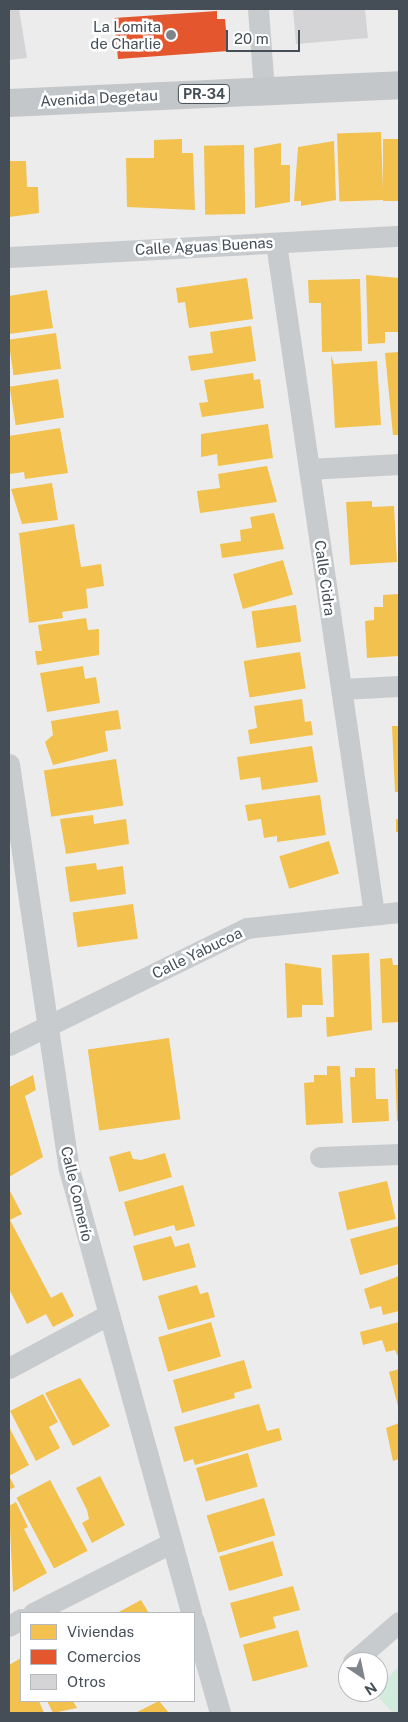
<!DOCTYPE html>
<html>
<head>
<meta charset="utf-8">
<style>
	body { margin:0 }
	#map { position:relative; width:408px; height:1722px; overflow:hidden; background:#edecec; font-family:"Public Sans",sans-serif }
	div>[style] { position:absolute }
	.green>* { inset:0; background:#d1ebdc }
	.homes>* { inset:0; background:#f2c14e; transform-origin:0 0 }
	.shops>* { inset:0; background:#e4572e }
	.building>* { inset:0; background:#d4d4d6 }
	.minor>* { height:21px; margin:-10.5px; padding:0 10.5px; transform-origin:10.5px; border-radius:10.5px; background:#c8cbcd }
	.primary>* { height:28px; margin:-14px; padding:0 14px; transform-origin:14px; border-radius:14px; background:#c4c7ca }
	.dots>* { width:14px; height:14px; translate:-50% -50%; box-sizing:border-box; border:2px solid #fff; border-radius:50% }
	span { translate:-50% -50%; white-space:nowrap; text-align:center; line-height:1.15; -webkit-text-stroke:5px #fff; paint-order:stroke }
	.shield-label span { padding:1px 4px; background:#fff; border:1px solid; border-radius:4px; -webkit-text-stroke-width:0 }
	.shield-label { font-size:14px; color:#454e57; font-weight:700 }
	.poi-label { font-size:15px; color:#454e57 }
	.right { translate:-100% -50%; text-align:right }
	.street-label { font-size:15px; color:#454e57 }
	.frame { position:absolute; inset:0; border:10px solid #454e57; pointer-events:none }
	.legend { position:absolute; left:20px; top:1612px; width:175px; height:90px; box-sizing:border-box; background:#fff; border:1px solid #b5b8bc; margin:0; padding:6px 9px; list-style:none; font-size:15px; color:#454e57 }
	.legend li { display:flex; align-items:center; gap:10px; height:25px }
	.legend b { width:25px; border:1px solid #b5b8bc }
	.north { position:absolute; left:338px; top:1652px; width:50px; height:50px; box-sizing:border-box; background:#fff; border:1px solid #b5b8bc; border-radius:50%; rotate:146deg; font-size:14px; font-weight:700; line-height:20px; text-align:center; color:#454e57 }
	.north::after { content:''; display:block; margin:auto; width:18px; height:22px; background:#80858b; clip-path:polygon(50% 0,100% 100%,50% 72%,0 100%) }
	.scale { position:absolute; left:226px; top:30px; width:74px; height:22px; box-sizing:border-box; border:2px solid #454e57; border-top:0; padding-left:6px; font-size:15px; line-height:18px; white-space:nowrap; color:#454e57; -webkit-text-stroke:4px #fff; paint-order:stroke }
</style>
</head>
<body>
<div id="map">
	<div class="green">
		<i style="clip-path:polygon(399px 1666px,399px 1713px,393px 1713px,374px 1692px)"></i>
	</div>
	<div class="homes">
		<i style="left:381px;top:132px;width:68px;height:44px;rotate:88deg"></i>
		<i style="clip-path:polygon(182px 139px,182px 153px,193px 153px,195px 210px,127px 207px,126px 158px,154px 158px,154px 140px)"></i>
		<i style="left:399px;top:139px;width:62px;height:16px;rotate:90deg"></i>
		<i style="clip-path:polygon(334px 141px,336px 200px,301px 206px,301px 201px,294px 201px,298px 147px)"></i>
		<i style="clip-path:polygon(281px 143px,281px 165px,290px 165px,290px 202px,255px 208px,254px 148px)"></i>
		<i style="left:244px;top:145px;width:69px;height:40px;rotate:89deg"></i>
		<i style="clip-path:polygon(9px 161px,26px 161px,27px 187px,38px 187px,39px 213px,9px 217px)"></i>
		<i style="clip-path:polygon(366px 275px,399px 278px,399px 332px,385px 332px,385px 343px,368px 344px)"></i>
		<i style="clip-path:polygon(247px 278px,253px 319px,189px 328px,185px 302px,178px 303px,176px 288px)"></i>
		<i style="clip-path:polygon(360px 279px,362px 351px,322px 352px,321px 303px,309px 303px,308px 280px)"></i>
		<i style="clip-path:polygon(47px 290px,53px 328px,9px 334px,9px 296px)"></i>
		<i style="clip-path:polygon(251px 326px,256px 361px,191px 371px,188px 356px,213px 353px,210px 332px)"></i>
		<i style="left:56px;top:333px;width:36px;height:48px;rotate:82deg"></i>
		<i style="clip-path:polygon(399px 352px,399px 435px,393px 435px,385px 353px)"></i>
		<i style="clip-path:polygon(331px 355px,334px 364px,377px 361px,381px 425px,335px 428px)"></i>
		<i style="clip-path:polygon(253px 373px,254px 380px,260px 379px,264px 408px,202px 417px,199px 403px,208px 402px,204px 380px)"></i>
		<i style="left:58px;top:379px;width:39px;height:49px;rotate:81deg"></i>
		<i style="clip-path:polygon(268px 424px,273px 458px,218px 466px,217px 454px,201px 457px,201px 434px)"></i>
		<i style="clip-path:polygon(60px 428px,68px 473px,25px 479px,24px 472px,9px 474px,9px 436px)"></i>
		<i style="clip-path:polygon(267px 466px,277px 502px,200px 513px,197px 491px,220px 488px,218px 474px)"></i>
		<i style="clip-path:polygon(52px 483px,58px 520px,22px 524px,11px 489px)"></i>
		<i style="clip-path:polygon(372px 501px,372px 507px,394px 506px,397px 562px,350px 565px,346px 502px)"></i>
		<i style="clip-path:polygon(274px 513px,284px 549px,222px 558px,220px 544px,241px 541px,240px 530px,252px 528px,250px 517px)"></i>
		<i style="clip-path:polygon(74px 524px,81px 567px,101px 564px,104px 586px,86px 589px,88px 608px,62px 612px,63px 618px,29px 623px,19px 533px)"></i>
		<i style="left:283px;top:560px;width:36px;height:52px;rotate:74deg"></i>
		<i style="clip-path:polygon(399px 594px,399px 656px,367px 658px,365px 621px,374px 620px,374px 607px,383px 607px,383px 595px)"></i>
		<i style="left:296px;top:605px;width:37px;height:45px;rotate:82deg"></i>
		<i style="clip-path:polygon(86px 618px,88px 630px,99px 629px,99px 655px,37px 665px,35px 651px,42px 651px,38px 625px)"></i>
		<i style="left:300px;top:652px;width:37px;height:57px;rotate:81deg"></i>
		<i style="clip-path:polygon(83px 666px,85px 679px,96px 677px,100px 703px,47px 712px,40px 673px)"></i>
		<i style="clip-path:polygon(302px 699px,305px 722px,311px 721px,313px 735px,250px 744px,248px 730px,257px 728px,254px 706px)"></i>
		<i style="clip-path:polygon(118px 710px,121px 729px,105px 731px,108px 751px,53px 765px,45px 742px,53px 735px,51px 721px)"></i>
		<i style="clip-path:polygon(392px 726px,399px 726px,399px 792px,395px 792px)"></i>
		<i style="clip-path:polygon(312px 746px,318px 782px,262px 790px,260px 777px,240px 780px,237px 757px)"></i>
		<i style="left:116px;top:759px;width:47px;height:73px;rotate:81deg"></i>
		<i style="clip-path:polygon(320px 795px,326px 835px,277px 842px,277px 836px,264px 838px,261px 819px,248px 821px,245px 805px)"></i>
		<i style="clip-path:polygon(93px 815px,94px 824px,126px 819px,129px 844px,66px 854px,60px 819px)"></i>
		<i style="left:396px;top:819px;width:3px;height:13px"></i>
		<i style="left:329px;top:841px;width:34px;height:52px;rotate:73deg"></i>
		<i style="clip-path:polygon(96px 863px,97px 870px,123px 866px,126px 894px,70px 902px,65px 867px)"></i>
		<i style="left:133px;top:904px;width:35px;height:61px;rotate:82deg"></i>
		<i style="clip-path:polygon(369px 953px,372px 1030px,327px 1037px,326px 1017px,334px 1017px,332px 955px)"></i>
		<i style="clip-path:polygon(392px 958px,393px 965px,399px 965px,399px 1022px,382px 1023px,380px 959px)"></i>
		<i style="clip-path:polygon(285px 963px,321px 968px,323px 1005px,302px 1005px,302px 1017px,287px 1018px)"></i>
		<i style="left:169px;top:1038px;width:82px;height:82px;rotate:82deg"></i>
		<i style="clip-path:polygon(327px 1066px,340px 1066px,343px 1123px,306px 1125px,304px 1083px,314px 1082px,314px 1075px,327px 1075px)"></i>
		<i style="clip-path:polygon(355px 1068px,375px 1068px,376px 1099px,388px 1099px,389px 1121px,352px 1123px,350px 1077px,355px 1077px)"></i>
		<i style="clip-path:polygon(395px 1069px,399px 1069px,399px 1121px,397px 1121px)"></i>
		<i style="clip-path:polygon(33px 1075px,36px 1090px,25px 1096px,43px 1157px,9px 1177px,9px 1087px)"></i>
		<i style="clip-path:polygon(130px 1151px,133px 1159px,141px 1160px,165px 1153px,172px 1177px,119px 1192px,109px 1157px)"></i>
		<i style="left:387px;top:1181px;width:39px;height:50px;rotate:77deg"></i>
		<i style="clip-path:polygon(183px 1185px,195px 1226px,176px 1231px,174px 1225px,134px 1236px,124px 1202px)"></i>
		<i style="clip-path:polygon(9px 1189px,22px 1214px,10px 1220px,51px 1298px,62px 1292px,74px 1316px,53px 1327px,46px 1314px,27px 1324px,9px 1289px)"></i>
		<i style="clip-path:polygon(399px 1226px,399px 1264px,360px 1275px,350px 1239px)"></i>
		<i style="clip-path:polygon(171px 1236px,175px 1247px,189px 1243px,196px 1267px,143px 1281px,133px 1246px)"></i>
		<i style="clip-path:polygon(399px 1276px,399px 1311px,383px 1315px,381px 1306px,370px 1309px,364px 1289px)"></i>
		<i style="clip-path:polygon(197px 1285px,200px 1294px,208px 1292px,215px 1317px,168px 1330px,158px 1296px)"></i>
		<i style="left:211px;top:1322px;width:36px;height:55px;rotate:74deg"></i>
		<i style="clip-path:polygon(399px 1322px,399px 1359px,395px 1350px,386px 1352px,382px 1340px,363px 1345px,360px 1332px)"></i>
		<i style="clip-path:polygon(244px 1360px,252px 1388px,234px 1393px,235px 1398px,182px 1413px,173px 1380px)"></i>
		<i style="clip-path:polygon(399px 1369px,399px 1410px,389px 1372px)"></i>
		<i style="clip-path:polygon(80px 1378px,110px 1426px,73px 1446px,45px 1393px)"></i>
		<i style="clip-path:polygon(43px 1394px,58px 1422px,49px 1427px,60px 1448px,36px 1461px,10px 1411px)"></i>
		<i style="clip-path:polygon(259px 1404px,267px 1431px,279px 1428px,282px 1440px,195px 1465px,193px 1459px,184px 1462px,174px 1427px)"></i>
		<i style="clip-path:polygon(399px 1423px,399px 1459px,393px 1461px,386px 1428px)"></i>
		<i style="clip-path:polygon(9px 1427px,29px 1465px,9px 1476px,15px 1487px,9px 1490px)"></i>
		<i style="left:248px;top:1453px;width:35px;height:54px;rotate:74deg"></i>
		<i style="clip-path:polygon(100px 1476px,125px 1525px,92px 1543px,82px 1523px,89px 1519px,87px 1510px,76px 1488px)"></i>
		<i style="left:50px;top:1480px;width:80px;height:38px;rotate:62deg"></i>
		<i style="left:264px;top:1498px;width:39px;height:60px;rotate:73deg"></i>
		<i style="clip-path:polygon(16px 1502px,28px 1527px,24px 1529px,47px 1573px,13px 1592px,9px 1506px)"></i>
		<i style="left:273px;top:1541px;width:36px;height:56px;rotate:74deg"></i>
		<i style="clip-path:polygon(293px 1586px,300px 1610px,273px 1617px,276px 1628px,240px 1638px,230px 1603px)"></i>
		<i style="clip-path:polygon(141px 1600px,149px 1613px,117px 1613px)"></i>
		<i style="left:298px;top:1630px;width:38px;height:57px;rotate:75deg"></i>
		<i style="clip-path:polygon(21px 1658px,21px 1701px,39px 1701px,44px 1713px,9px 1713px,9px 1665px)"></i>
		<i style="clip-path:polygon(47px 1701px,73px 1701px,77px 1708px,53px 1713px)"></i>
		<i style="clip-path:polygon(159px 1701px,169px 1713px,135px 1713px)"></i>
	</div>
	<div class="shops">
		<i style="clip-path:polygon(217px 11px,217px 19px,225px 19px,228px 51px,118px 59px,114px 18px)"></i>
	</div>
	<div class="building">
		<i style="clip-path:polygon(9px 9px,19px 9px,27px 58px,9px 60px)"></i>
		<i style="clip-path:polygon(293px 9px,365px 9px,368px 38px,296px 44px)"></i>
	</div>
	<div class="minor">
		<i style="left:258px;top:9px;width:82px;rotate:85.8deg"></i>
		<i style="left:276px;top:243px;width:678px;rotate:81.69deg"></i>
		<i style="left:9px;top:257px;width:391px;rotate:-3.1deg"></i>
		<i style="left:309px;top:469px;width:90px;rotate:-3.2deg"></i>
		<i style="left:342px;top:689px;width:57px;rotate:-3deg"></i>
		<i style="left:9px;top:764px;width:409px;rotate:81.6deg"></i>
		<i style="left:69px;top:1169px;width:460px;rotate:74.6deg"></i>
		<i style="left:9px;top:1045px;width:265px;rotate:-26.2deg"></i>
		<i style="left:247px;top:928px;width:153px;rotate:-6deg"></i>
		<i style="left:320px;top:1157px;width:79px;rotate:-2.2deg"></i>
		<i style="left:9px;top:1368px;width:112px;rotate:-28.2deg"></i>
		<i style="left:33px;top:1613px;width:155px;rotate:-26.9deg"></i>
		<i style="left:194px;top:1621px;width:96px;rotate:74.2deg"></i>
		<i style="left:9px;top:1626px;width:14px;rotate:-30deg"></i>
		<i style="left:353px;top:1662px;width:61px;rotate:-41deg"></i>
	</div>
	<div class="primary">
		<i style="left:9px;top:103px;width:390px;rotate:-2.6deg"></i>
	</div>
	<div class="dots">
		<i style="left:171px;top:35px;background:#80858b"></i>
	</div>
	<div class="shield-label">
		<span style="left:204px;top:94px">PR-34</span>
	</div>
	<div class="poi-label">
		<span class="right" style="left:161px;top:35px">La Lomita<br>de Charlie</span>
	</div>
	<div class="street-label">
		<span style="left:99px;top:98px;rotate:-3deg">Avenida Degetau</span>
		<span style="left:204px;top:246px;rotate:-3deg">Calle Aguas Buenas</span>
		<span style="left:325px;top:578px;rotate:82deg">Calle Cidra</span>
		<span style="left:197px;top:953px;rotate:-26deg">Calle Yabucoa</span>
		<span style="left:77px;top:1194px;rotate:77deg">Calle Comerío</span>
	</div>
	<div class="frame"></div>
	<ul class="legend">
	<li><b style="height:14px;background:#f2c14e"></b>Viviendas</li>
	<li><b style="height:14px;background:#e4572e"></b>Comercios</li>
	<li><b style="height:14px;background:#d4d4d6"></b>Otros</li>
	</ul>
	<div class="north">N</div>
	<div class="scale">20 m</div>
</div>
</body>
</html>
